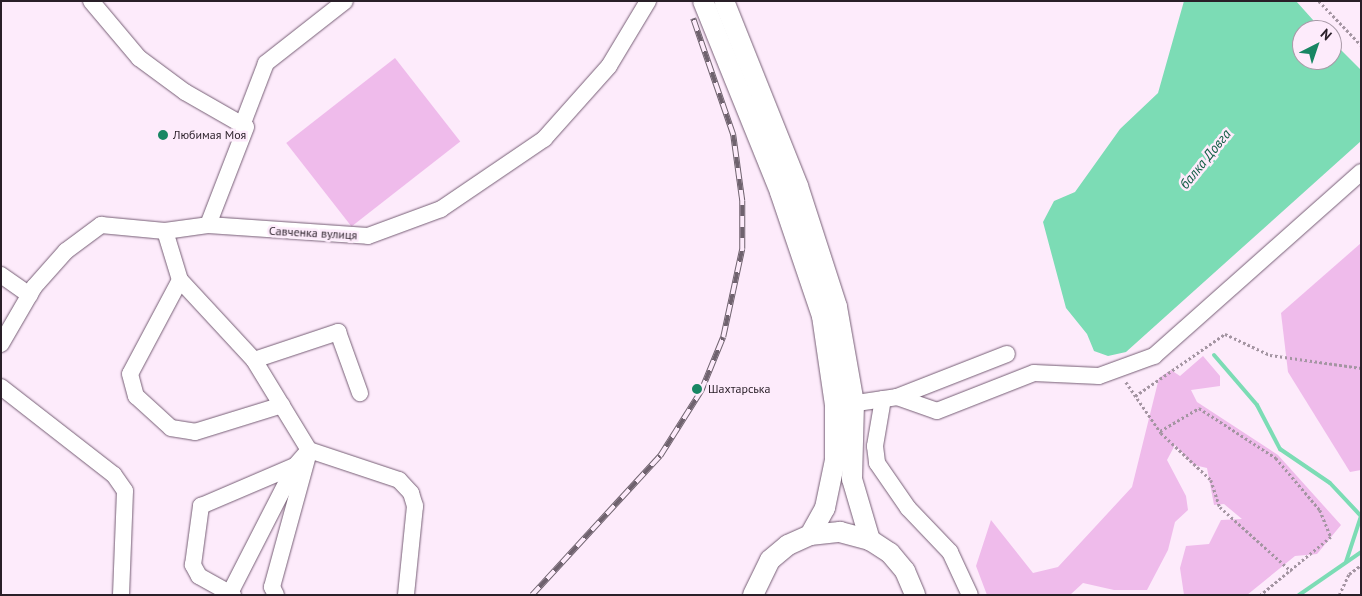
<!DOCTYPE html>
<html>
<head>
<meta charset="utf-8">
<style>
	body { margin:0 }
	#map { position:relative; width:1362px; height:596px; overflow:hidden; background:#fdebfb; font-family:"PT Sans",sans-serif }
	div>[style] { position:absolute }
	.green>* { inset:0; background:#efbbeb; transform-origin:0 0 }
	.water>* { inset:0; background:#7cdcb5 }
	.stream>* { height:4px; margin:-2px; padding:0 2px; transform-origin:2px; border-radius:2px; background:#7cdcb5 }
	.path>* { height:2.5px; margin-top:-1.25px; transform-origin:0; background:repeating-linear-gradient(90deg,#a495a2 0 2.5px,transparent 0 5px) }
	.roads { filter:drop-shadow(0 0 1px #765e75) drop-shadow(0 0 1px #765e75) }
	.minor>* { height:16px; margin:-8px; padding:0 8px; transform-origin:8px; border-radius:8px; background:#fff }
	.major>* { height:20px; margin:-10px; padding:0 10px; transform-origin:10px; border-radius:10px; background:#fff }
	.rail>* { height:5.5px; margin-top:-2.75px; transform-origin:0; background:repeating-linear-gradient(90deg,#fdebfb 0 11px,#6f626e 0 22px); box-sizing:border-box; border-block:1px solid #6f626e }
	.dots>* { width:14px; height:14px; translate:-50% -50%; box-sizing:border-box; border:2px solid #fdebfb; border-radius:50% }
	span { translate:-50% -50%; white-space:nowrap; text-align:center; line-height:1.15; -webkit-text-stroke:5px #fdebfb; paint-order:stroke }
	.poi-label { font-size:12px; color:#291f28 }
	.left { translate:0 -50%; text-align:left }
	.street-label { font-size:12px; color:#291f28 }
	.water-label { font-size:14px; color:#125e45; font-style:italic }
	.frame { position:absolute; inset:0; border:2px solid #291f28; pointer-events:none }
	.north { position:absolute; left:1292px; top:20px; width:50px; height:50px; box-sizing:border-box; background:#fdebfb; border:1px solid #a899a7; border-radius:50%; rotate:41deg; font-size:14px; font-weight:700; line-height:20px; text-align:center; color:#291f28 }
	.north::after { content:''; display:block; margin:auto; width:18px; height:22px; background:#188663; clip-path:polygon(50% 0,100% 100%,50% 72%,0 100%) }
</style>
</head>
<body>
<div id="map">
	<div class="green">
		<i style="left:395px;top:58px;width:106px;height:138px;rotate:52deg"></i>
		<i style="clip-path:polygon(1361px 243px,1361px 470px,1350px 472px,1288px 372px,1281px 313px)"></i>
		<i style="clip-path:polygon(1203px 356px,1220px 376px,1220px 386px,1191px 390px,1197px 402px,1278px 455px,1341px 525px,1317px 554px,1295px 556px,1247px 595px,1184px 595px,1180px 568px,1186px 546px,1209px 544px,1221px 520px,1242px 519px,1224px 504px,1214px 505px,1207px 468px,1194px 465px,1175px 445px,1167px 460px,1186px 496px,1188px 510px,1175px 522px,1168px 550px,1147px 590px,1114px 590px,1083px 583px,1070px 595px,987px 595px,976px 566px,991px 520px,1033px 573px,1058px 567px,1132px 487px,1159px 378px,1171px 370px,1180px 376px)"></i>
	</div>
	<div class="water">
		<i style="clip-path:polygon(1184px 1px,1296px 1px,1322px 30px,1302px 30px,1302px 60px,1332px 60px,1332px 41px,1361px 70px,1361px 141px,1126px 352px,1108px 356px,1094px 351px,1087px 334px,1066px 308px,1043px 222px,1054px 201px,1075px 192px,1120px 129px,1158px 93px)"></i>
	</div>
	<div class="stream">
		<i style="left:1214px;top:355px;width:66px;rotate:49.3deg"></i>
		<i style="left:1257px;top:405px;width:50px;rotate:62.4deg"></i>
		<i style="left:1280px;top:449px;width:60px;rotate:34.2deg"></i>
		<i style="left:1330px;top:483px;width:45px;rotate:46.8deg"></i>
		<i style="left:1361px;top:516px;width:48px;rotate:108.1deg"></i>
		<i style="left:1299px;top:595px;width:75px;rotate:-34.7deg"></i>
	</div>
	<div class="path">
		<i style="left:1319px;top:1px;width:61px;rotate:46.3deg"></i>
		<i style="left:1126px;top:382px;width:62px;rotate:55.5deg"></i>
		<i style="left:1161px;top:433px;width:69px;rotate:43.2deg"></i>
		<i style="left:1211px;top:480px;width:28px;rotate:72deg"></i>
		<i style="left:1220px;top:507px;width:96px;rotate:42deg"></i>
		<i style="left:1135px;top:396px;width:109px;rotate:-34.6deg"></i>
		<i style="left:1225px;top:334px;width:50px;rotate:25deg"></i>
		<i style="left:1270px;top:355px;width:92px;rotate:8.1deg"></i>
		<i style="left:1160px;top:431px;width:45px;rotate:-30.5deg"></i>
		<i style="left:1199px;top:408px;width:92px;rotate:33deg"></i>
		<i style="left:1276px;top:458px;width:68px;rotate:49.8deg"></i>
		<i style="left:1320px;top:510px;width:29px;rotate:68deg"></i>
		<i style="left:1331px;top:537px;width:91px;rotate:140.4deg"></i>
		<i style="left:1339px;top:595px;width:23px;rotate:-65deg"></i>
		<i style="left:1349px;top:574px;width:15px;rotate:-37deg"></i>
	</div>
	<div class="roads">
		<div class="minor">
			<i style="left:91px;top:1px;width:75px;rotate:49.9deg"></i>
			<i style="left:139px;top:58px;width:57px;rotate:36.5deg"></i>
			<i style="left:185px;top:92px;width:70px;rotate:29.8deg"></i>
			<i style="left:246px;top:127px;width:105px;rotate:111.2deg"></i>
			<i style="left:243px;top:123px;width:64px;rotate:-69deg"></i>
			<i style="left:266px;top:63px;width:100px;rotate:-38.1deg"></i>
			<i style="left:165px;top:231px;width:51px;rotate:73deg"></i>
			<i style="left:180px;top:280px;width:109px;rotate:47.2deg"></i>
			<i style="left:254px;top:360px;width:105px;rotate:58.6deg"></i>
			<i style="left:309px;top:450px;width:95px;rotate:18.4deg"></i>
			<i style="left:399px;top:480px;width:18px;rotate:47deg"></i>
			<i style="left:411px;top:493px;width:14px;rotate:73deg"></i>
			<i style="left:415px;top:506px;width:89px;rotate:95.8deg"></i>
			<i style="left:1px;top:275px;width:35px;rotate:35deg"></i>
			<i style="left:180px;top:280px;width:106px;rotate:118deg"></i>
			<i style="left:130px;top:374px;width:23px;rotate:75deg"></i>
			<i style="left:136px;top:396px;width:47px;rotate:42.4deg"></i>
			<i style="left:171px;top:428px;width:24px;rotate:9deg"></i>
			<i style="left:195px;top:432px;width:91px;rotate:-17.2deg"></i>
			<i style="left:1px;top:344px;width:66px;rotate:-59.9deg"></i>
			<i style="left:34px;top:287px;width:48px;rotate:-48.4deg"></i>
			<i style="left:66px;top:251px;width:44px;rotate:-36.6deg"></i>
			<i style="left:101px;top:225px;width:64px;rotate:5.4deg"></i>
			<i style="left:165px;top:231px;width:43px;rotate:-7.9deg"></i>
			<i style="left:208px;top:225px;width:160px;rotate:3.9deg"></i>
			<i style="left:368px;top:236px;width:78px;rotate:-20.3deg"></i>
			<i style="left:441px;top:209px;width:125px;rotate:-34.2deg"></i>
			<i style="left:544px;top:139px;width:98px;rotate:-48.3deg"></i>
			<i style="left:609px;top:66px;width:76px;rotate:-59deg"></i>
			<i style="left:254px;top:360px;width:89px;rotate:-18.4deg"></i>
			<i style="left:338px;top:332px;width:65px;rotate:70.2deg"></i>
			<i style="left:1px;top:387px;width:143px;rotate:37.9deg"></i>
			<i style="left:114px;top:475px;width:19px;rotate:55deg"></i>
			<i style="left:125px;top:491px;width:104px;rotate:92.2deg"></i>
			<i style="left:897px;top:397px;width:42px;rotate:19.3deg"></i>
			<i style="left:937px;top:411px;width:104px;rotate:-21.4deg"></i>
			<i style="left:1034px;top:373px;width:65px;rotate:2.6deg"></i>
			<i style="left:1099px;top:376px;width:59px;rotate:-20deg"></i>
			<i style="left:1154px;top:356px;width:277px;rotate:-41.6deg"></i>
			<i style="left:883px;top:399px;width:48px;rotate:99.7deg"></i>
			<i style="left:875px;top:446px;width:17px;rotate:83deg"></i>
			<i style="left:877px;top:463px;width:55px;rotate:55.4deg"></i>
			<i style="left:908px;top:508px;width:61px;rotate:46.3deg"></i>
			<i style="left:950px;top:552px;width:47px;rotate:65.1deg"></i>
			<i style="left:843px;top:405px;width:55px;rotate:-8.4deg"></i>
			<i style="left:897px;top:397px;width:118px;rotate:-21.4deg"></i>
			<i style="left:231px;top:591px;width:140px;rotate:-62.9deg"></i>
			<i style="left:233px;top:595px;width:39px;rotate:-151deg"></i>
			<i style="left:199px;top:576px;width:13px;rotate:-119deg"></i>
			<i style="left:193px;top:565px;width:60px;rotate:-82.3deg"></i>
			<i style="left:201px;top:506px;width:102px;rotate:-23.1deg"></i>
			<i style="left:295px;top:466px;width:21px;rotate:-49deg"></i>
			<i style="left:276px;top:595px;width:9px;rotate:-117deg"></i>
			<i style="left:272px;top:587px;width:140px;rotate:-74.7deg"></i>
		</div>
		<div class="major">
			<i style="left:703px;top:1px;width:206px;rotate:68deg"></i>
			<i style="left:780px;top:192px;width:131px;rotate:71.3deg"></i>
			<i style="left:822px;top:316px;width:90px;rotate:81.7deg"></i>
			<i style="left:835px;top:405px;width:55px;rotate:90deg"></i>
			<i style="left:835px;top:460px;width:49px;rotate:101.8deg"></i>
			<i style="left:825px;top:508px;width:31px;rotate:119deg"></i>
			<i style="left:724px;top:1px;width:199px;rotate:68.2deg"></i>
			<i style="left:798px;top:186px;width:127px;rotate:72.1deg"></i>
			<i style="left:837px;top:307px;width:97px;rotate:80deg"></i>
			<i style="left:854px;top:403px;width:76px;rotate:91.5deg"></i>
			<i style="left:852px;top:479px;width:64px;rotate:73.6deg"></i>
			<i style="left:753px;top:595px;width:39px;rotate:-64deg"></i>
			<i style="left:770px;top:560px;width:23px;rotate:-40deg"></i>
			<i style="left:788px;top:545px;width:24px;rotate:-24deg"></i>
			<i style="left:810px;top:535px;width:30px;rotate:-6deg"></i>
			<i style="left:840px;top:532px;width:31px;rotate:15deg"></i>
			<i style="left:870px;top:540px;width:24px;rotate:33deg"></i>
			<i style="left:890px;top:553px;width:23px;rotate:50deg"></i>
			<i style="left:905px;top:571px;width:26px;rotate:67deg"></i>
		</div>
	</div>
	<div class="rail">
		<i style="left:532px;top:595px;width:189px;rotate:-47.4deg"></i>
		<i style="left:660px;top:456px;width:77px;rotate:-57.8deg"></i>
		<i style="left:701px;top:391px;width:58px;rotate:-67.8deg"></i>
		<i style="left:723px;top:337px;width:90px;rotate:-77.8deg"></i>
		<i style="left:742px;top:249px;width:48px;rotate:-90deg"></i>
		<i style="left:742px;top:201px;width:67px;rotate:-97.8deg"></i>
		<i style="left:733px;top:135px;width:123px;rotate:-109deg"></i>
	</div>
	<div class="dots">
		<i style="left:163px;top:135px;background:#188663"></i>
		<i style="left:697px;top:389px;background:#188663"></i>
	</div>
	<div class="poi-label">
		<span class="left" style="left:173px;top:135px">Любимая Моя</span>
		<span class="left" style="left:708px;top:389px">Шахтарська</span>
	</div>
	<div class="street-label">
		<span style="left:313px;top:233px;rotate:3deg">Савченка вулиця</span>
	</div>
	<div class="water-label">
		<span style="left:1205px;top:159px;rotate:-51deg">балка Довга</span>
	</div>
	<div class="frame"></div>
	<div class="north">N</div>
</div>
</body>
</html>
